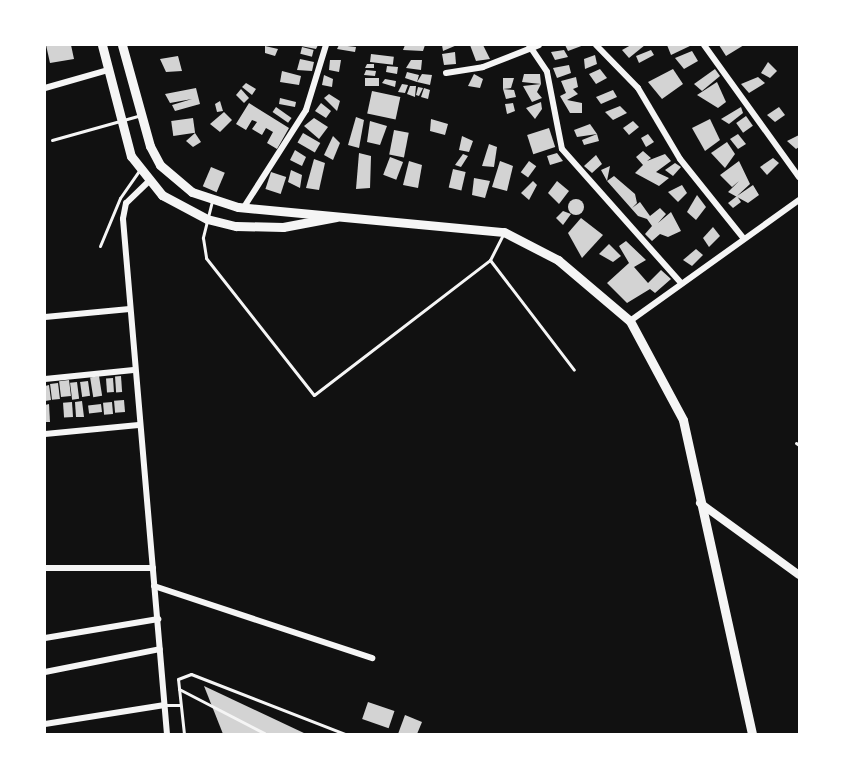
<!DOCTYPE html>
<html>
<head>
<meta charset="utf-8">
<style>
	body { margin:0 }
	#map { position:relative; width:844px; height:779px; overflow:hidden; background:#111; font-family:Karla,sans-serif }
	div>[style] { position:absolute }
	.building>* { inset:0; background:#d3d3d3; transform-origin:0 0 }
	.round { border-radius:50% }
	.service>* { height:3px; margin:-1.5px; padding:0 1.5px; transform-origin:1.5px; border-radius:1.5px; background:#f5f5f5 }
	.minor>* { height:6px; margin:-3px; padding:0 3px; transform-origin:3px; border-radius:3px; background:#f5f5f5 }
	.secondary>* { height:8px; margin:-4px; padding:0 4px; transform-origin:4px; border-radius:4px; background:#f5f5f5 }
	.trunk>* { height:9px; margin:-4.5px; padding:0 4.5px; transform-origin:4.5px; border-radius:4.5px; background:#f5f5f5 }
	span { translate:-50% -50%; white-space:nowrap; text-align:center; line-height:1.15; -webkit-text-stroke:6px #fff; paint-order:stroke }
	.frame { position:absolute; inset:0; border:46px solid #fff; pointer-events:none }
</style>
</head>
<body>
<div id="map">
	<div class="building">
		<i style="clip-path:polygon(46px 45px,71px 45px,74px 59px,50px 63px)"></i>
		<i style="clip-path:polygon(296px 45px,318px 45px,316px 49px)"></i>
		<i style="clip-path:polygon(339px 45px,356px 47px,355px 52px,337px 49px)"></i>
		<i style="clip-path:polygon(405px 45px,425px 45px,423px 51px,403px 50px)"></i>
		<i style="clip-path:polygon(442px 45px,457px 45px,443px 51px)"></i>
		<i style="clip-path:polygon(470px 45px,483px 45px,490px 59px,476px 61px)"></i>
		<i style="clip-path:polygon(565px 45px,584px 45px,568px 51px)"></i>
		<i style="clip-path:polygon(631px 45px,645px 45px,629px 58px,622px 50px)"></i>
		<i style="clip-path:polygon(667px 45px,692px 45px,671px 55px)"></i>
		<i style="clip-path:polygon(719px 45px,744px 45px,726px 56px)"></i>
		<i style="clip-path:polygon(265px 46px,278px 49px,275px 56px,265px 53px)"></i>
		<i style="left:302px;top:47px;width:12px;height:7px;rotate:14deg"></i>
		<i style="clip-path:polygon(564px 50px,568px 57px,555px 60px,551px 52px)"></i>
		<i style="clip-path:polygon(651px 50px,654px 55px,639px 63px,636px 56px)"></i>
		<i style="clip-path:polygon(692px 51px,698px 61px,684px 69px,675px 58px)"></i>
		<i style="clip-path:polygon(455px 52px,456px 64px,444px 65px,442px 54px)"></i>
		<i style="left:371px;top:54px;width:23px;height:8px;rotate:7deg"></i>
		<i style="clip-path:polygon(595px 55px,597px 64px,585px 69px,584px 59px)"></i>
		<i style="clip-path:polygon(178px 56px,182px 71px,166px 72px,160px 59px)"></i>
		<i style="clip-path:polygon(300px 59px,314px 62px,312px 71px,297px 70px)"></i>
		<i style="clip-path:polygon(330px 60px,341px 60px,339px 72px,329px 70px)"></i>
		<i style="clip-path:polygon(411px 60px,422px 60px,421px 70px,406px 68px)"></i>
		<i style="clip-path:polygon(768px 62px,777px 71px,770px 78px,761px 73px)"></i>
		<i style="clip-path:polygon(367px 64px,374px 64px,374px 68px,365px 68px)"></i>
		<i style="clip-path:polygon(569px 65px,571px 73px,557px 78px,553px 68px)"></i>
		<i style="clip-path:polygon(387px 66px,398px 67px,397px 74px,386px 72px)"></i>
		<i style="clip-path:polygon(600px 69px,607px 78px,596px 84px,589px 74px)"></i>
		<i style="clip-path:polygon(673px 69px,683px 84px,662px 99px,648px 82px)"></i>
		<i style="clip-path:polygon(715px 69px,720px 76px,702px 91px,694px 84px)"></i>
		<i style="clip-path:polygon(366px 70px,376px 71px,375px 76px,364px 75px)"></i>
		<i style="clip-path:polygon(282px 71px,301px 76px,299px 85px,280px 82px)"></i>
		<i style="clip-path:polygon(407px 72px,419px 75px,417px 82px,422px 74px,432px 75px,430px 85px,417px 82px,405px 78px)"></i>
		<i style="clip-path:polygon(474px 74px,483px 79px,480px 88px,468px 86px)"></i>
		<i style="clip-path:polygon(524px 74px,540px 74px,541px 84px,537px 92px,542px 98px,532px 102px,523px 86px,541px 84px,522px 82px)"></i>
		<i style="clip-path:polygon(324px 75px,333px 79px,332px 87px,322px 85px)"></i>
		<i style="clip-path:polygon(576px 77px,578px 87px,573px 89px,578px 94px,567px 100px,582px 103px,582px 113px,570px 113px,560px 96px,566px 93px,561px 81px)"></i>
		<i style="clip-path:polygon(758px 77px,765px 83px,749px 93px,741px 84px)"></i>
		<i style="left:365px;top:78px;width:14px;height:8px"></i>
		<i style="clip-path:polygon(503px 78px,514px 78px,511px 88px,503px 89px)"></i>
		<i style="clip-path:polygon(385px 79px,396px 81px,395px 87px,382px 83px)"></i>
		<i style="clip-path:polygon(717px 82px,726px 102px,718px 108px,697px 95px)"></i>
		<i style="clip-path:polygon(246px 83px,256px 89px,252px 95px,242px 87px)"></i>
		<i style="clip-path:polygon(402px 84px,408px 85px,405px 93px,398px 92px)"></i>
		<i style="clip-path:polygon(410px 86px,416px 86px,415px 97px,407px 94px)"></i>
		<i style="clip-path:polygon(418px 87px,423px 88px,419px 96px,416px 95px)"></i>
		<i style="clip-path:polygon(196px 88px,200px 104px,175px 111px,172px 105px,192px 99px,170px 103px,165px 94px)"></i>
		<i style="clip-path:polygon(424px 88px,430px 90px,428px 99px,421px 97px)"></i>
		<i style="clip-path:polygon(241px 89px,249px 98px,244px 103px,236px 95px)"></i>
		<i style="clip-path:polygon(503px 89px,514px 90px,516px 97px,506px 99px)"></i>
		<i style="clip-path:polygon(613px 90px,617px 97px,601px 104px,596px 97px)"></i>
		<i style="left:372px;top:91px;width:29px;height:23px;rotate:12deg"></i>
		<i style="clip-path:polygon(329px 94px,340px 101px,337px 111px,324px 98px)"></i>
		<i style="clip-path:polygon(280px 98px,296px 102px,295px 107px,279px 104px)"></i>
		<i style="clip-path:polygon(220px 101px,223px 111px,217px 112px,215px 104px)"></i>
		<i style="clip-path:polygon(541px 102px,542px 109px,535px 119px,526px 108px)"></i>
		<i style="clip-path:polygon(249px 103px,289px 128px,277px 149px,267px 143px,273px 132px,266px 128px,262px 135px,252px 129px,257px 122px,252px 120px,246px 130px,236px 124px)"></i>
		<i style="clip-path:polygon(321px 103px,331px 111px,326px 118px,315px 111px)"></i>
		<i style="clip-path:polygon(513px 103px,515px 111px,507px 114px,505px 104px)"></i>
		<i style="clip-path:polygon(620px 106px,627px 113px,613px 120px,605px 112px)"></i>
		<i style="left:276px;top:107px;width:19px;height:6px;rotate:35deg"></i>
		<i style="clip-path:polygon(741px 107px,743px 113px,729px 124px,721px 119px)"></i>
		<i style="clip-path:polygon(779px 107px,785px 115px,775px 122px,767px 115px)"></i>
		<i style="clip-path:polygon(224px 112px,232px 120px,220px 132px,210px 124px)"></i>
		<i style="left:746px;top:116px;width:12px;height:12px;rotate:55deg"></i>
		<i style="clip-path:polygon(356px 117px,364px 120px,359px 148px,348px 145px)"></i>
		<i style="left:193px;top:118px;width:15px;height:22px;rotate:82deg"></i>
		<i style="clip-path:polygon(314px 118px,328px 127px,319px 139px,304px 126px)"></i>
		<i style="clip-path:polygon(431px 119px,448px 124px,445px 135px,430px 131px)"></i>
		<i style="clip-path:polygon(710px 119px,720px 140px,705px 151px,692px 128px)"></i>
		<i style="clip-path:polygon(370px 121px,387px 126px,380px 145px,367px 142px)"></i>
		<i style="clip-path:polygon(633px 121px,639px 127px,629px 135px,623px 128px)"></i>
		<i style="clip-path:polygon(590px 124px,597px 134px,577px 137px,574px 130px)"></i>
		<i style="left:549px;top:128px;width:20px;height:23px;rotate:72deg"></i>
		<i style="left:394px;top:130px;width:15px;height:25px;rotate:11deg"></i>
		<i style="clip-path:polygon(195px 133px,201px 142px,193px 147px,186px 141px)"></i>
		<i style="left:303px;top:133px;width:20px;height:11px;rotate:30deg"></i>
		<i style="clip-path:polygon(597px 134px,599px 141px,584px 145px,582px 140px)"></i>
		<i style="clip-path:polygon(648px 134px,654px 142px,646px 147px,641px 138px)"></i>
		<i style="clip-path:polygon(738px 134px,746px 144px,738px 149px,730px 139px)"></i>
		<i style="clip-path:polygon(799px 135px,799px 147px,796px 149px,787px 141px)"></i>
		<i style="clip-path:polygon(333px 136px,340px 143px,333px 160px,324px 155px)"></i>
		<i style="clip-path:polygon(462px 136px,473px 141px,469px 152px,459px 150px)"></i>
		<i style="clip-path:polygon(727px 142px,735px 154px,725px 168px,711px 153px)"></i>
		<i style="clip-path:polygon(489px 144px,497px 147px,494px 167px,482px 166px)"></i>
		<i style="clip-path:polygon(295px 150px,306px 157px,302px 166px,290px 160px)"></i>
		<i style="clip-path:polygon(643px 151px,651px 158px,647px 161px,665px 154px,671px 161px,656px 172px,669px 178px,659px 186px,635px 173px,643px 165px,636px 157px)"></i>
		<i style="clip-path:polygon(359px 153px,371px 156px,370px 188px,356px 189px)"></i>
		<i style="clip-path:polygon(557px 153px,563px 161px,550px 165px,547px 156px)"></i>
		<i style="clip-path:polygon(463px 154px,468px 156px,461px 167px,455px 165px)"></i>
		<i style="clip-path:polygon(596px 155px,602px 164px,592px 173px,584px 166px)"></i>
		<i style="left:390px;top:157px;width:14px;height:19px;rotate:21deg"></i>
		<i style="clip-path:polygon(773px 158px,779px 163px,767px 175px,760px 167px)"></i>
		<i style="clip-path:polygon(314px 159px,325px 163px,319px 190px,306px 188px)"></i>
		<i style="clip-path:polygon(409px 161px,422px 165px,418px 188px,403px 185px)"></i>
		<i style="clip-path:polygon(500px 161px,513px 166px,507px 191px,492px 187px)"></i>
		<i style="left:529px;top:161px;width:9px;height:14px;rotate:36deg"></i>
		<i style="clip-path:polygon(739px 161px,750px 184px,737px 196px,753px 185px,759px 195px,748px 203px,728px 192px,739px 181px,732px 187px,720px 175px)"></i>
		<i style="clip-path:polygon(675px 163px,681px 167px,673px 176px,665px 170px)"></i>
		<i style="clip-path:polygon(610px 166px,607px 181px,614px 176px,635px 194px,637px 203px,632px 208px,640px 202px,650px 216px,660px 208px,666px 214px,658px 223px,671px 212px,681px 231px,668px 237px,660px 234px,652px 241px,645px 234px,652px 226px,647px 219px,638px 216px,607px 181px,601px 170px)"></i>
		<i style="left:211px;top:167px;width:15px;height:21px;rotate:23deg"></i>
		<i style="left:453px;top:169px;width:13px;height:19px;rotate:13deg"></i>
		<i style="clip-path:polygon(291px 170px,302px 175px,300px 188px,288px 182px)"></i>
		<i style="left:271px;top:172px;width:16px;height:18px;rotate:18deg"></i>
		<i style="clip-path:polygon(474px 178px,490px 181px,485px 198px,472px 195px)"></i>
		<i style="clip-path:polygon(533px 181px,537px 185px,529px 200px,521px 193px)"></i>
		<i style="clip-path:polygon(557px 181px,569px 191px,559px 204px,548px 193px)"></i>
		<i style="clip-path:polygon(682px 185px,687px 193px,678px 202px,668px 192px)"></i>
		<i style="clip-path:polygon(697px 195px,706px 207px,696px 220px,687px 212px)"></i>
		<i style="clip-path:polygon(737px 196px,741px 202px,733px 208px,728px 203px)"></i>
		<i class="round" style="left:568px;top:199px;width:16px;height:16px"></i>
		<i style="clip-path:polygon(563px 211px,571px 214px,563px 225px,556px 218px)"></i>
		<i style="clip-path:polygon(581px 218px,603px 235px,582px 258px,568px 233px)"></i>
		<i style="clip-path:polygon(713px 227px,720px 236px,709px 247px,703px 238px)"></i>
		<i style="clip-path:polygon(626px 241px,646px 260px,634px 267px,648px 283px,661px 270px,671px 279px,655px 293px,650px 289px,627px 303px,607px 283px,629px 263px,619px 246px)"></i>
		<i style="clip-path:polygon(609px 244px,621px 256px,613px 262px,599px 254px)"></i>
		<i style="clip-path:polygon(696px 249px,703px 255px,692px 266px,683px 260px)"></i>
		<i style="left:99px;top:376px;width:20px;height:9px;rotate:81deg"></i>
		<i style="left:121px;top:376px;width:16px;height:6px;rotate:86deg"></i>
		<i style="left:113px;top:378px;width:14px;height:7px;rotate:86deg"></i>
		<i style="left:69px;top:380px;width:16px;height:10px;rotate:83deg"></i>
		<i style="left:88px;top:381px;width:15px;height:8px;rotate:82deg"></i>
		<i style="left:77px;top:382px;width:17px;height:7px;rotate:83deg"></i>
		<i style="left:58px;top:383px;width:16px;height:8px;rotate:83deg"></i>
		<i style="clip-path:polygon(49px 385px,51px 400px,45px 401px,45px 386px)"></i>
		<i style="left:124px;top:400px;width:12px;height:10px;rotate:85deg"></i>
		<i style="clip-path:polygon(82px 401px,84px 417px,76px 417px,75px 402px)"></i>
		<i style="left:72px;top:402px;width:15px;height:9px;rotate:86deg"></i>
		<i style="left:112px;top:402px;width:12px;height:9px;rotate:85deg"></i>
		<i style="clip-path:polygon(49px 404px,50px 422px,45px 422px,45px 405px)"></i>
		<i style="left:101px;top:404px;width:8px;height:13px;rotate:83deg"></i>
		<i style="clip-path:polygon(204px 686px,306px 734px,223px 734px)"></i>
		<i style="left:368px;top:702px;width:28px;height:18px;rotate:19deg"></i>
		<i style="clip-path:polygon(405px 715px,422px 722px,417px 734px,398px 734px)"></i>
	</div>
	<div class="service">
		<i style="left:52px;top:140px;width:89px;rotate:-15.6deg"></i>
		<i style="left:212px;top:201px;width:38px;rotate:104deg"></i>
		<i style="left:203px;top:238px;width:20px;rotate:81deg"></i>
		<i style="left:206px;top:258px;width:174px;rotate:51.8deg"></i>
		<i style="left:314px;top:395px;width:222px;rotate:-37.5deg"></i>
		<i style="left:490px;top:260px;width:29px;rotate:-63deg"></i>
		<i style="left:100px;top:246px;width:52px;rotate:-67.4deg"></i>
		<i style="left:120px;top:198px;width:33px;rotate:-55deg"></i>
		<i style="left:490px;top:260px;width:138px;rotate:52.6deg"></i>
		<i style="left:796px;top:443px;width:4px;rotate:34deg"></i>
		<i style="left:179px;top:689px;width:96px;rotate:27.4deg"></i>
		<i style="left:165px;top:705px;width:15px"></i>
		<i style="left:184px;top:734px;width:55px;rotate:-96.2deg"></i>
		<i style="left:178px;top:679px;width:14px;rotate:-21deg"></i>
		<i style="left:191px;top:674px;width:165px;rotate:21.3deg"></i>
	</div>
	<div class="minor">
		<i style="left:529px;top:45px;width:32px;rotate:56deg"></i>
		<i style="left:547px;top:72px;width:78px;rotate:79deg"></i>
		<i style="left:562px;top:149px;width:179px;rotate:48.4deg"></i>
		<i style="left:596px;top:45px;width:60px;rotate:45.7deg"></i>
		<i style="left:638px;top:88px;width:82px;rotate:59.4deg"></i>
		<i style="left:680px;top:159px;width:102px;rotate:51.3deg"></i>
		<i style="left:704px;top:45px;width:163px;rotate:54.3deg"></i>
		<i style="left:446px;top:73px;width:37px;rotate:-9deg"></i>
		<i style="left:483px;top:67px;width:60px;rotate:-21.4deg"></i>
		<i style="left:45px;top:88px;width:66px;rotate:-15.9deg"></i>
		<i style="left:147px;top:183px;width:29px;rotate:136deg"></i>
		<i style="left:126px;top:203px;width:16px;rotate:101deg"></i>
		<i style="left:123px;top:219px;width:517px;rotate:85.12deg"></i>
		<i style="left:244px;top:207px;width:115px;rotate:-57.4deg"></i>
		<i style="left:306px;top:110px;width:68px;rotate:-72.9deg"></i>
		<i style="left:45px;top:317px;width:85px;rotate:-5.4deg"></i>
		<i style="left:630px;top:321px;width:208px;rotate:-35.6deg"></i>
		<i style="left:45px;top:379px;width:89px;rotate:-5.8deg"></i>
		<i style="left:45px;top:434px;width:94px;rotate:-5.5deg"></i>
		<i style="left:45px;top:568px;width:108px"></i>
		<i style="left:154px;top:586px;width:230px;rotate:18.3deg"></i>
		<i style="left:45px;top:638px;width:115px;rotate:-9.5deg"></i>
		<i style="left:45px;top:672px;width:117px;rotate:-11.3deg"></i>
		<i style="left:45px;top:724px;width:121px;rotate:-9deg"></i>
	</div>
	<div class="secondary">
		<i style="left:700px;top:503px;width:122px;rotate:36deg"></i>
	</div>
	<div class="trunk">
		<i style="left:102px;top:45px;width:115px;rotate:75.4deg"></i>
		<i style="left:131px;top:156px;width:50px;rotate:51.5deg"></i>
		<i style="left:162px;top:195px;width:51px;rotate:28.1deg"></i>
		<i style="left:207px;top:219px;width:30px;rotate:14deg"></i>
		<i style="left:236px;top:226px;width:47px;rotate:1.2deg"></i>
		<i style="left:283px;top:227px;width:54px;rotate:-10.7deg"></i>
		<i style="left:122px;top:45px;width:105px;rotate:74.5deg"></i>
		<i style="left:150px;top:146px;width:21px;rotate:62deg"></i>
		<i style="left:160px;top:165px;width:42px;rotate:40.2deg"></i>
		<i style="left:192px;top:192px;width:48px;rotate:18.1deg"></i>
		<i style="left:238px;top:207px;width:267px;rotate:5.4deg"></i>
		<i style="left:504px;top:232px;width:61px;rotate:27.4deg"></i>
		<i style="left:558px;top:260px;width:94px;rotate:40.3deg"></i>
		<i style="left:630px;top:321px;width:112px;rotate:61.8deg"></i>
		<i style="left:683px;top:420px;width:321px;rotate:77.6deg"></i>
	</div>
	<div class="frame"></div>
</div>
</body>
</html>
